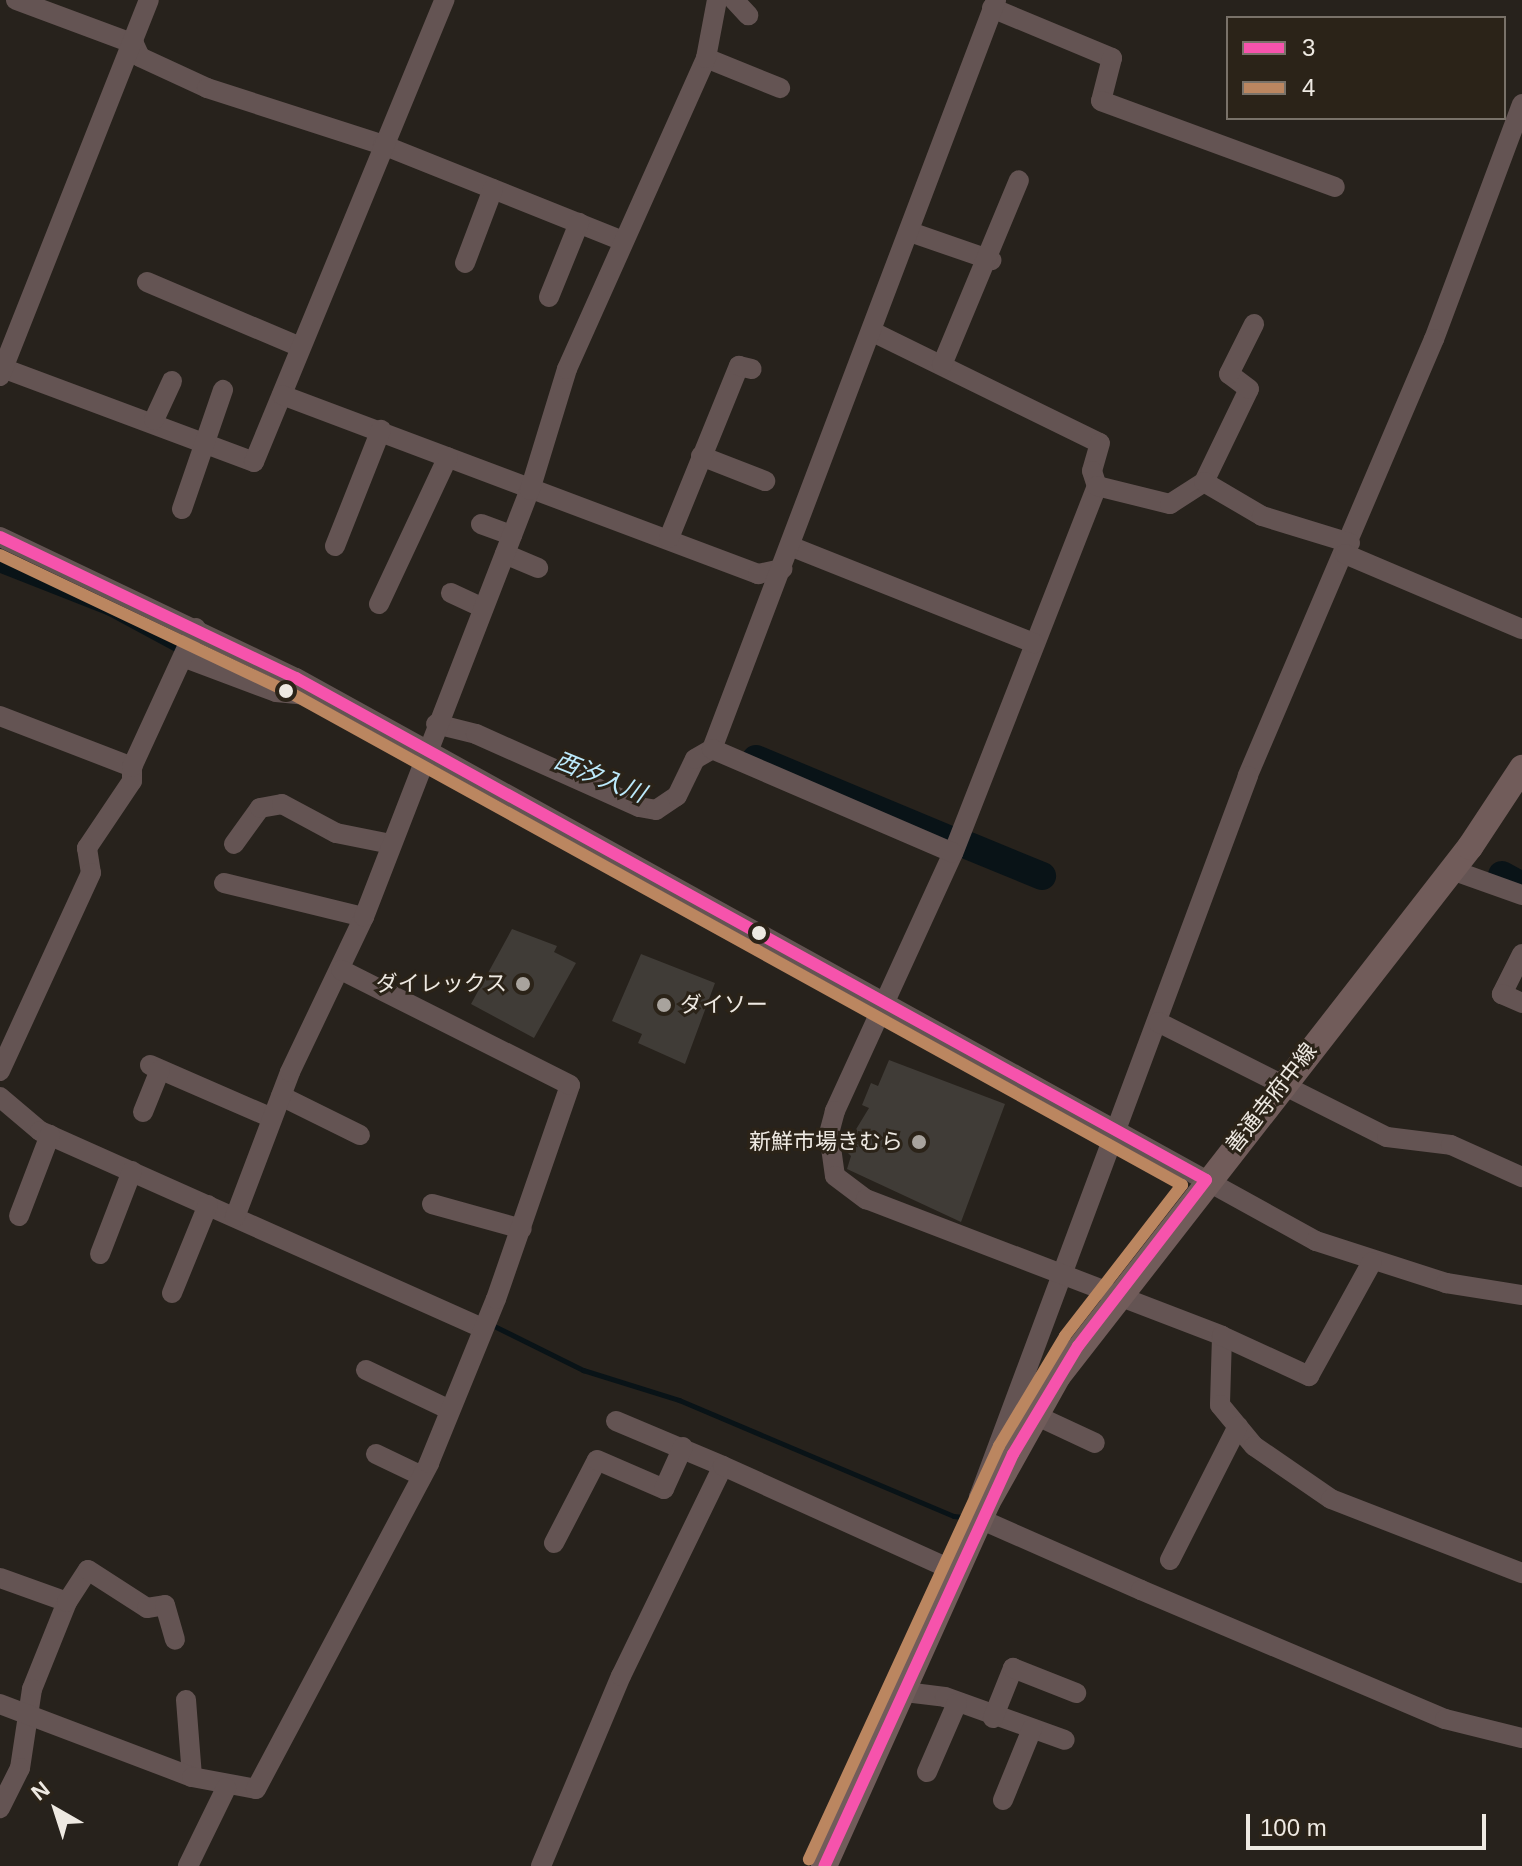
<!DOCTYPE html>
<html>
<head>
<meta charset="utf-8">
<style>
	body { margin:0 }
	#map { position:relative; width:1522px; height:1866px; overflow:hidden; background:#27221c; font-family:Helvetica,"Noto Sans JP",sans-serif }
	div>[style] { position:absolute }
	.stream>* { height:5px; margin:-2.5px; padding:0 2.5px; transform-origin:2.5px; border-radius:2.5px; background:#091317 }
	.river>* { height:28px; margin:-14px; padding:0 14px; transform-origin:14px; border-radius:14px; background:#091317 }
	.building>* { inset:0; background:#403c37 }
	.minor>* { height:20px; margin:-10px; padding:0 10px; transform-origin:10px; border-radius:10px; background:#645453 }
	.major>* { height:26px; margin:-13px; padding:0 13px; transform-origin:13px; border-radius:13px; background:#715c5a }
	.bus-1>* { height:12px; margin:-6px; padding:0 6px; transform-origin:6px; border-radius:6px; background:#f653ac }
	.bus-2>* { height:12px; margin:-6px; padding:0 6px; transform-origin:6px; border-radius:6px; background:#bb8660 }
	.dots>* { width:22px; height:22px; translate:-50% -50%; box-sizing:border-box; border:4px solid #2b2318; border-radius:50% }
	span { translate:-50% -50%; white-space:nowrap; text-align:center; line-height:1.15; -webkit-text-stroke:6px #2b2318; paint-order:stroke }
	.poi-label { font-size:22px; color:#eee9e2 }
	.right { translate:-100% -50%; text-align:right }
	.left { translate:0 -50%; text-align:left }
	.street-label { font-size:22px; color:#eee9e2 }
	.water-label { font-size:24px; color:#bceafc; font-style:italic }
	.legend { position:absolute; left:1226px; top:16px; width:280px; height:104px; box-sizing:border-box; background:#2b2318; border:2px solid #797269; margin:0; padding:10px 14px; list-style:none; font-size:24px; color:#eee9e2 }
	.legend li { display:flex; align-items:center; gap:16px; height:40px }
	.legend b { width:40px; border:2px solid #797269 }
	.north { position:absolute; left:16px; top:1770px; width:80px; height:80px; -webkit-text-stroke:6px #2b2318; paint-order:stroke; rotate:321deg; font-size:22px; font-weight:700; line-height:32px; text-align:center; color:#eee9e2 }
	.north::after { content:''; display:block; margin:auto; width:28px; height:36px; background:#eee9e2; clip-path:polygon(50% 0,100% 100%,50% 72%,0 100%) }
	.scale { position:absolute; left:1246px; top:1814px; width:240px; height:36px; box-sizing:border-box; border:4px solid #eee9e2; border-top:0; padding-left:10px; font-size:24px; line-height:28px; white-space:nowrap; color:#eee9e2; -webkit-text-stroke:6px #2b2318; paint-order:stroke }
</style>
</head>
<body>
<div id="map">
	<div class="stream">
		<i style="left:492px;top:1325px;width:102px;rotate:26.3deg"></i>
		<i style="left:583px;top:1370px;width:101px;rotate:17.4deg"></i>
		<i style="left:679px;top:1400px;width:298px;rotate:22.9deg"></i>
		<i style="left:954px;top:1516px;width:8px;rotate:7deg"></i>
		<i style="left:962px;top:1517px;width:17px;rotate:-57deg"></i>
	</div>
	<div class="river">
		<i style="left:0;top:558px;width:123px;rotate:21.5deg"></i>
		<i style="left:114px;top:603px;width:150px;rotate:28.3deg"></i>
		<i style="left:756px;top:759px;width:211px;rotate:22.6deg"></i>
		<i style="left:969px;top:846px;width:79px;rotate:22.3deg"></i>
		<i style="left:1502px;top:875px;width:23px;rotate:29deg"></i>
	</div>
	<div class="building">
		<i style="clip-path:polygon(512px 929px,557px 946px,554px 952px,576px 963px,534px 1038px,471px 1004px)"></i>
		<i style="clip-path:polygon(641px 954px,715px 983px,685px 1064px,638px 1043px,642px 1034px,612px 1021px)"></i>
		<i style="clip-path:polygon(889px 1060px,1005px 1104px,961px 1222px,847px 1169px,851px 1156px,844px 1149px,869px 1108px,862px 1105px,871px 1083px,878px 1086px)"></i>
	</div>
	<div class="minor">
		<i style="left:16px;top:0;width:126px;rotate:20.4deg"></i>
		<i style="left:134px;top:44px;width:14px;rotate:65deg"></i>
		<i style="left:140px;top:57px;width:74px;rotate:24.8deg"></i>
		<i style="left:207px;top:88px;width:185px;rotate:17.9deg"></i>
		<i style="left:383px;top:145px;width:255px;rotate:21.8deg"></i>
		<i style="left:734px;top:0;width:21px;rotate:47deg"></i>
		<i style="left:992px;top:8px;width:130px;rotate:22.6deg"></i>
		<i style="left:1112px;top:58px;width:44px;rotate:104.3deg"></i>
		<i style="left:1101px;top:101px;width:249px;rotate:20.2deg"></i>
		<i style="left:706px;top:58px;width:80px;rotate:22.1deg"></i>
		<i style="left:1522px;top:104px;width:251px;rotate:110.5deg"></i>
		<i style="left:1434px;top:339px;width:475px;rotate:113.1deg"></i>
		<i style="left:1248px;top:776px;width:770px;rotate:110.46deg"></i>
		<i style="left:979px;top:1497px;width:22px;rotate:87deg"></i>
		<i style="left:980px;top:1519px;width:176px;rotate:23.8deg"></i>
		<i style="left:1141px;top:1590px;width:330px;rotate:23deg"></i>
		<i style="left:1445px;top:1719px;width:79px;rotate:13.9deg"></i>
		<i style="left:913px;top:233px;width:83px;rotate:19.1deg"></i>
		<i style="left:465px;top:263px;width:79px;rotate:-69.3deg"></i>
		<i style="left:147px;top:282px;width:164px;rotate:23deg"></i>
		<i style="left:549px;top:297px;width:80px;rotate:-67.9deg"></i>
		<i style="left:875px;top:333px;width:250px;rotate:26.1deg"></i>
		<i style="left:1100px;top:443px;width:29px;rotate:106deg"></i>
		<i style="left:1092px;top:471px;width:16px;rotate:72deg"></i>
		<i style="left:1097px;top:486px;width:394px;rotate:111.4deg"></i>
		<i style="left:953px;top:853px;width:284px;rotate:114.6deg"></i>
		<i style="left:835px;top:1111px;width:23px;rotate:105deg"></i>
		<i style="left:829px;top:1133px;width:43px;rotate:82.1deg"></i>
		<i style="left:835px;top:1176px;width:39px;rotate:37deg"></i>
		<i style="left:866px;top:1199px;width:381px;rotate:21deg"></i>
		<i style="left:1222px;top:1336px;width:69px;rotate:91.7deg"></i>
		<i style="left:1220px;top:1405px;width:53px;rotate:50.3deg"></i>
		<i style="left:1254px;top:1446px;width:93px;rotate:34.5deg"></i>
		<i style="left:1331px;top:1499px;width:205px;rotate:21.2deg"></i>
		<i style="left:942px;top:365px;width:200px;rotate:-67.4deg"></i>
		<i style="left:0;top:367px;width:271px;rotate:20.5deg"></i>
		<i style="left:254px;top:462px;width:500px;rotate:-67.6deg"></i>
		<i style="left:0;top:376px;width:404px;rotate:-68.4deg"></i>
		<i style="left:282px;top:395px;width:509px;rotate:20.61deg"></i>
		<i style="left:758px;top:574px;width:25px;rotate:-12deg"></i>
		<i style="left:154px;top:420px;width:43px;rotate:-65.2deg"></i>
		<i style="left:701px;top:456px;width:69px;rotate:21.3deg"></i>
		<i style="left:1204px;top:482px;width:103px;rotate:-64.2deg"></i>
		<i style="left:1249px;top:389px;width:25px;rotate:-143deg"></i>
		<i style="left:1229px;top:374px;width:56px;rotate:-63.4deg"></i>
		<i style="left:1097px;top:486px;width:75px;rotate:13.9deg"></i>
		<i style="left:1170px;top:504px;width:40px;rotate:-32.9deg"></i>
		<i style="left:1204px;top:482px;width:67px;rotate:30.4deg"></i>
		<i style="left:1262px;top:516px;width:92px;rotate:17.1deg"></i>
		<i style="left:182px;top:509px;width:126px;rotate:-71deg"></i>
		<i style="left:481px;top:524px;width:33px;rotate:20deg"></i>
		<i style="left:0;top:537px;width:328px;rotate:25.5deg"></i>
		<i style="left:296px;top:678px;width:1165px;rotate:28.9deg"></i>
		<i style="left:1316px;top:1241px;width:137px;rotate:17.9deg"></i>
		<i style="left:1446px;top:1283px;width:77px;rotate:9deg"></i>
		<i style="left:669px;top:538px;width:186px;rotate:-67.9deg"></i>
		<i style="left:739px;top:366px;width:13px;rotate:13deg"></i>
		<i style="left:335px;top:546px;width:125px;rotate:-68.4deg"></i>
		<i style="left:790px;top:546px;width:263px;rotate:21.7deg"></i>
		<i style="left:505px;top:554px;width:36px;rotate:23deg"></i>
		<i style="left:1345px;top:554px;width:192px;rotate:23deg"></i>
		<i style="left:451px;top:593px;width:35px;rotate:25deg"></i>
		<i style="left:379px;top:604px;width:162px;rotate:-64.9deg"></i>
		<i style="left:185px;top:658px;width:97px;rotate:20.5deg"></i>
		<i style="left:276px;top:692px;width:42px;rotate:5.4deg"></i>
		<i style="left:0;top:716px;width:142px;rotate:21.1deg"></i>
		<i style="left:132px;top:767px;width:14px;rotate:90deg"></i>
		<i style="left:132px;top:781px;width:81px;rotate:123.9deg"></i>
		<i style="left:87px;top:848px;width:25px;rotate:81deg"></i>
		<i style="left:91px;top:873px;width:218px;rotate:114.7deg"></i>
		<i style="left:436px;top:724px;width:41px;rotate:14deg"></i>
		<i style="left:476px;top:734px;width:179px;rotate:24.1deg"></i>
		<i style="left:639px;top:807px;width:17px;rotate:10deg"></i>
		<i style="left:656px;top:810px;width:25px;rotate:-34deg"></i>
		<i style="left:677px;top:796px;width:41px;rotate:-64.1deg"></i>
		<i style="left:695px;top:759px;width:20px;rotate:-30deg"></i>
		<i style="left:712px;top:749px;width:801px;rotate:-69.23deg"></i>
		<i style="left:712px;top:749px;width:262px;rotate:23.3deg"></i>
		<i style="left:132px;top:767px;width:153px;rotate:-65.3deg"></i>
		<i style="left:234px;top:844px;width:44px;rotate:-54.2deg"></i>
		<i style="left:260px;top:808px;width:22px;rotate:-10deg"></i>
		<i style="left:282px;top:804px;width:61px;rotate:28.2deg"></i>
		<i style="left:336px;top:833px;width:56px;rotate:11.3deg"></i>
		<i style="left:1452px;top:870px;width:74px;rotate:19.7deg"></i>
		<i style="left:224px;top:883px;width:144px;rotate:13.7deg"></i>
		<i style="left:1522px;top:954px;width:45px;rotate:116.6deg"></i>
		<i style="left:1502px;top:994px;width:22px;rotate:24deg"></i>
		<i style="left:1158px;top:1022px;width:256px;rotate:26.7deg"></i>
		<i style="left:1387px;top:1137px;width:64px;rotate:7.1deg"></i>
		<i style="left:1451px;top:1145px;width:78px;rotate:24.3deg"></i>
		<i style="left:150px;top:1065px;width:133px;rotate:23.5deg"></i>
		<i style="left:281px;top:1096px;width:88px;rotate:26.3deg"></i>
		<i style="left:0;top:1097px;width:52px;rotate:40.4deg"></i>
		<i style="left:40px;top:1131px;width:485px;rotate:24deg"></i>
		<i style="left:143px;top:1112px;width:45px;rotate:-68deg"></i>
		<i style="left:432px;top:1204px;width:93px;rotate:15.5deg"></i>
		<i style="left:19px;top:1216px;width:87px;rotate:-69.1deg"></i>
		<i style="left:235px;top:1217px;width:155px;rotate:-69.2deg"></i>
		<i style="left:290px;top:1072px;width:172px;rotate:-64.5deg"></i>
		<i style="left:364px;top:917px;width:458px;rotate:-68.8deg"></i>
		<i style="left:530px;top:490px;width:127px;rotate:-73deg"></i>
		<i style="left:567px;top:369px;width:341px;rotate:-65.9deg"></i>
		<i style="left:706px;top:58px;width:59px;rotate:-79.3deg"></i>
		<i style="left:100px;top:1254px;width:89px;rotate:-68.9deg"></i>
		<i style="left:172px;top:1293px;width:95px;rotate:-67.8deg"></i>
		<i style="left:1222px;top:1336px;width:96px;rotate:24.7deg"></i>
		<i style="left:1309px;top:1376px;width:130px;rotate:-61.1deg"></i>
		<i style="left:366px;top:1370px;width:93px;rotate:25.5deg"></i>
		<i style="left:1035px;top:1415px;width:66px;rotate:25deg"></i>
		<i style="left:616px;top:1421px;width:116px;rotate:22.8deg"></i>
		<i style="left:376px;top:1454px;width:51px;rotate:25.6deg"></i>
		<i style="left:554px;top:1543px;width:93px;rotate:-62.6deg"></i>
		<i style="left:597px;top:1460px;width:73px;rotate:23.4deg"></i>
		<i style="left:664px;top:1489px;width:46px;rotate:-65.7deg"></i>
		<i style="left:1170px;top:1560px;width:150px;rotate:-63.1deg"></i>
		<i style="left:0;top:1578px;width:71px;rotate:19.7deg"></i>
		<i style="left:67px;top:1602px;width:94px;rotate:111.9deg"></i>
		<i style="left:32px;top:1689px;width:80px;rotate:98.6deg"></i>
		<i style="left:20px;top:1768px;width:45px;rotate:116.6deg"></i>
		<i style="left:67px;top:1602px;width:38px;rotate:-57deg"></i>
		<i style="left:88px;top:1570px;width:70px;rotate:32.8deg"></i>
		<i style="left:147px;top:1608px;width:18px;rotate:-9deg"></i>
		<i style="left:165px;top:1605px;width:36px;rotate:74deg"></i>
		<i style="left:905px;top:1692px;width:40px;rotate:7.1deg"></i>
		<i style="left:945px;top:1697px;width:127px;rotate:19.7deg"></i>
		<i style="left:186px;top:1700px;width:77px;rotate:85.5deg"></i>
		<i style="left:0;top:1704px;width:205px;rotate:20.8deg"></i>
		<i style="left:192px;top:1777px;width:65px;rotate:10.6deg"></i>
		<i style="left:256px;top:1789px;width:369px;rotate:-62deg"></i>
		<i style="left:429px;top:1463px;width:177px;rotate:-67.8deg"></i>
		<i style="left:496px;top:1299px;width:226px;rotate:-70.9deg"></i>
		<i style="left:570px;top:1085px;width:256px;rotate:-153.3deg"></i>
		<i style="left:993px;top:1718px;width:54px;rotate:-68.2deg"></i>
		<i style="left:1013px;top:1668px;width:68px;rotate:21.6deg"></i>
		<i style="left:927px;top:1772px;width:75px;rotate:-66.5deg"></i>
		<i style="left:1003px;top:1800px;width:77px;rotate:-67.8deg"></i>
		<i style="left:188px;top:1866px;width:87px;rotate:-64deg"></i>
		<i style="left:541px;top:1866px;width:206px;rotate:-67.2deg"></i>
		<i style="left:621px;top:1676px;width:233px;rotate:-64.1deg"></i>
		<i style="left:723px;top:1466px;width:257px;rotate:24.4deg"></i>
	</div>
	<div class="major">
		<i style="left:824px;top:1866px;width:398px;rotate:-65.8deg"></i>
		<i style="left:987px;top:1503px;width:145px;rotate:-60.8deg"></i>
		<i style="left:1058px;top:1376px;width:671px;rotate:-52.09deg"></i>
		<i style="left:1470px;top:847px;width:95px;rotate:-56.6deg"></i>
	</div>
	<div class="bus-1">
		<i style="left:0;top:537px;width:328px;rotate:25.5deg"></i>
		<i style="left:296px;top:678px;width:1039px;rotate:28.88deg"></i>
		<i style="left:1206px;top:1180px;width:210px;rotate:127.6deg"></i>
		<i style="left:1078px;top:1346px;width:126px;rotate:121deg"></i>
		<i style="left:1013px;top:1454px;width:453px;rotate:114.6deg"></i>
	</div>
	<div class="bus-2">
		<i style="left:0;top:555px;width:320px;rotate:25.4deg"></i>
		<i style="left:289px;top:692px;width:1020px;rotate:28.9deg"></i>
		<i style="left:1182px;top:1185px;width:191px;rotate:127.8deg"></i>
		<i style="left:1065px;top:1336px;width:128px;rotate:121deg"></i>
		<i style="left:999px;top:1446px;width:455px;rotate:114.7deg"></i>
	</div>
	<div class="dots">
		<i style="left:286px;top:691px;background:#eee9e2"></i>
		<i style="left:759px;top:933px;background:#eee9e2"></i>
		<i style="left:523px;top:984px;background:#a8a39d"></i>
		<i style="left:664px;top:1005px;background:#a8a39d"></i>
		<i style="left:919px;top:1142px;background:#a8a39d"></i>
	</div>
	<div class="poi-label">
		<span class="right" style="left:507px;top:984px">ダイレックス</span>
		<span class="left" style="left:680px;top:1005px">ダイソー</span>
		<span class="right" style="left:903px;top:1142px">新鮮市場きむら</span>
	</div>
	<div class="street-label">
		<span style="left:1271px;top:1098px;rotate:-52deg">善通寺府中線</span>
	</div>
	<div class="water-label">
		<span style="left:600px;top:777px;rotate:22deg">西汐入川</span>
	</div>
	<ul class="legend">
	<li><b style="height:10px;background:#f653ac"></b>3</li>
	<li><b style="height:10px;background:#bb8660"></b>4</li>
	</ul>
	<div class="north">N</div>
	<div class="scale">100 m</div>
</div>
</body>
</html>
